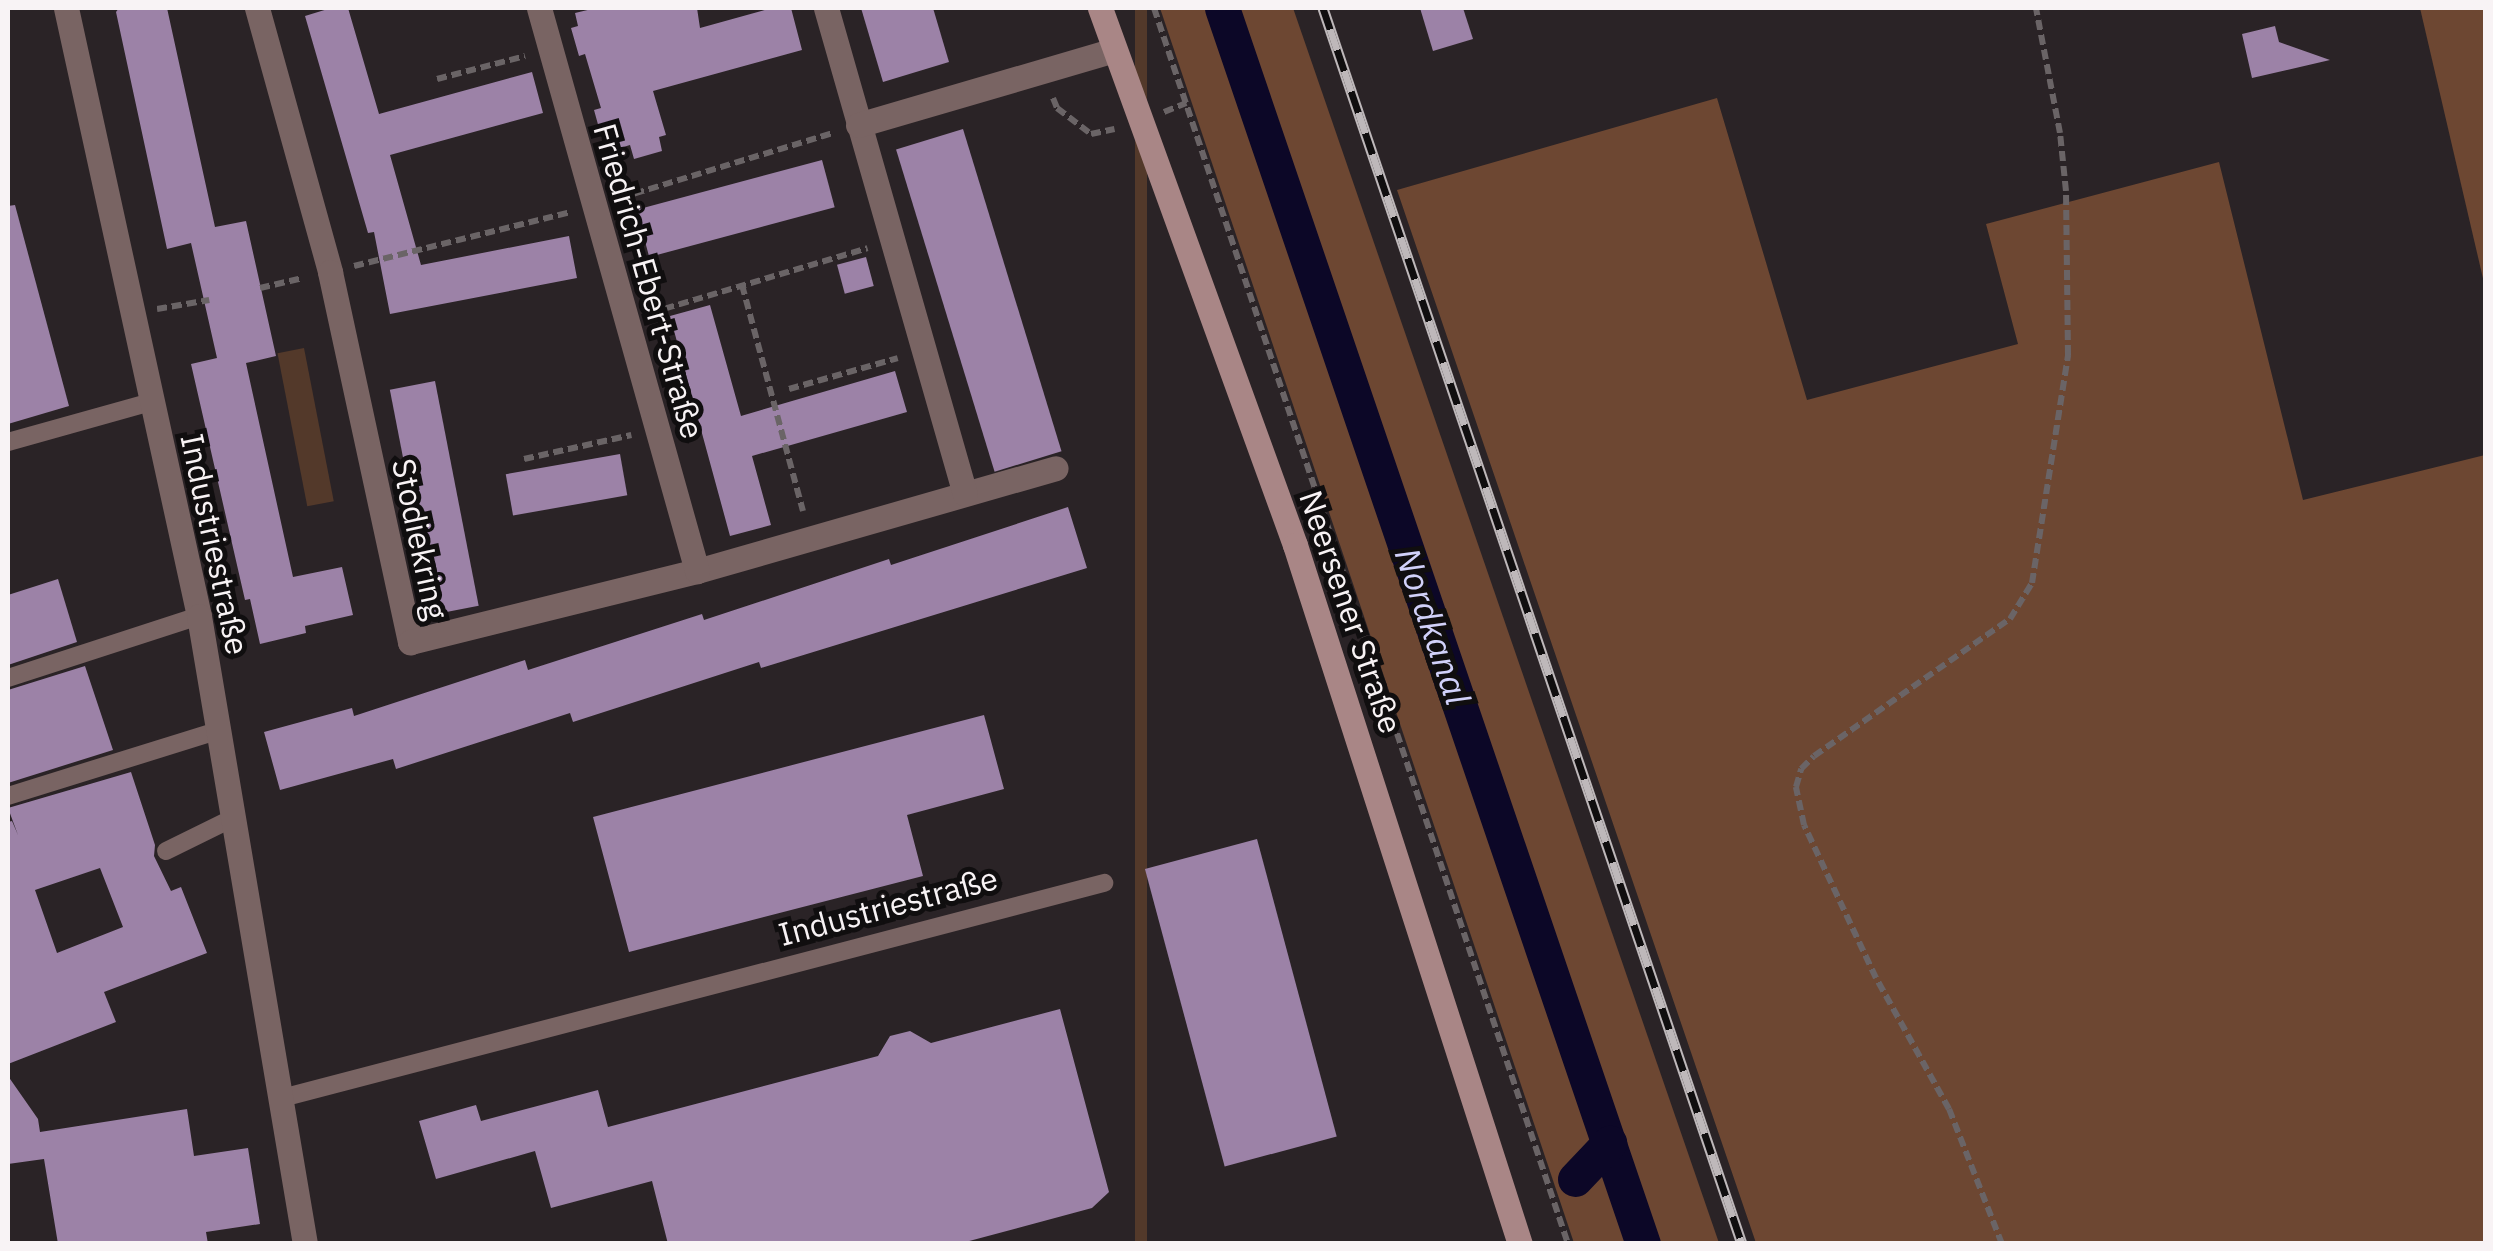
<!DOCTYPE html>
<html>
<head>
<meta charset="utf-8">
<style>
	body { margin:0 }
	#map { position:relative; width:2493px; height:1251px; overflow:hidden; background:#2a2326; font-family:"IBM Plex Sans",sans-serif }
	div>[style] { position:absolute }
	.green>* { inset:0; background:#53392a; transform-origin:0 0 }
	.forest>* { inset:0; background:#6d4732 }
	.canal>* { height:35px; margin:-17.5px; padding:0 17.5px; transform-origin:17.5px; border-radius:17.5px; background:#0c0727 }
	.building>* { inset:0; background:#9c82a7; transform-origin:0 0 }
	.path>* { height:6px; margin-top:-3px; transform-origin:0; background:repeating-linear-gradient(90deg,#6a6466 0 10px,transparent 0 15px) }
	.lane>* { height:18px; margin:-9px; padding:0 9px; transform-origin:9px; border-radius:9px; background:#796463 }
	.street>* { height:25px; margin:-12.5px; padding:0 12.5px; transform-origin:12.5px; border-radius:12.5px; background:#796463 }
	.secondary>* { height:25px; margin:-12.5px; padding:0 12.5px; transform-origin:12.5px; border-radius:12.5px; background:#a98686 }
	.rail>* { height:11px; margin-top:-5.5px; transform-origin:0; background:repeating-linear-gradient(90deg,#100e0f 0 22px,#beb8ba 0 44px); box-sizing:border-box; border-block:2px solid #beb8ba }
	span { translate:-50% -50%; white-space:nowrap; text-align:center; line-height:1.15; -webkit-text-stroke:10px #100e0f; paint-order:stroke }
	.street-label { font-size:32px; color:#f8f3f5 }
	.water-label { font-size:35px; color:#d1d1f9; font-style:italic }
	.frame { position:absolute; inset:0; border:10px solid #f8f3f5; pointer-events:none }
</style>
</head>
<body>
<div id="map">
	<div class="green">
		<i style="left:1135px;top:8px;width:12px;height:1303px"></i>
		<i style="left:304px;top:348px;width:156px;height:27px;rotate:79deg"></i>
	</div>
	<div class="forest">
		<i style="clip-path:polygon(1160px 8px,1293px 8px,1719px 1243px,1574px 1243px)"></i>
		<i style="clip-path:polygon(2420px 8px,2485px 8px,2485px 287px)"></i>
		<i style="clip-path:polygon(1717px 98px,1807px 400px,2018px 344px,1986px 224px,2219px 162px,2303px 500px,2485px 455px,2485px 1243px,1756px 1243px,1397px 190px)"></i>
	</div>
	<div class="canal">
		<i style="left:1222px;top:8px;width:1306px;rotate:71.19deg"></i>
		<i style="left:1575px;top:1179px;width:50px;rotate:-46.6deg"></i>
	</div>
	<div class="building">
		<i style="clip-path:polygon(119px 8px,167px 8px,215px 227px,246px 221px,276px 356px,246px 363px,293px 577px,342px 567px,353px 615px,305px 626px,306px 633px,260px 644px,250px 599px,245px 600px,191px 364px,217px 358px,191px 243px,167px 249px,116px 12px)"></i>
		<i style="clip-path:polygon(331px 8px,348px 8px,379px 114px,532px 72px,543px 113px,390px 155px,421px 265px,569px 236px,577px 278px,390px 314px,374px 232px,368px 233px,305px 16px)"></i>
		<i style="clip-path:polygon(596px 8px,697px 8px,700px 28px,772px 8px,791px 8px,802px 50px,653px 91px,666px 135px,659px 137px,662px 151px,634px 159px,630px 145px,613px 150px,609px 137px,602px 139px,594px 110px,601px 108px,585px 54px,579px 56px,571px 28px,578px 26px,575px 13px)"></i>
		<i style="clip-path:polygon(861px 8px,933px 8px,949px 62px,883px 82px)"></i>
		<i style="clip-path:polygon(1420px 8px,1463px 8px,1473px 39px,1433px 51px)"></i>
		<i style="clip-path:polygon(2275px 26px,2279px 42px,2330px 60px,2252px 78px,2242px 34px)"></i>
		<i style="left:963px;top:129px;width:337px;height:70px;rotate:73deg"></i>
		<i style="left:822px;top:160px;width:49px;height:192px;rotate:75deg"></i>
		<i style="clip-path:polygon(15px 205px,69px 406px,8px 424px,8px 206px)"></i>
		<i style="left:866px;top:257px;width:30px;height:30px;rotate:75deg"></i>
		<i style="clip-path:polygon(710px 305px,741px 416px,895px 371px,907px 412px,752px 456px,771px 525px,730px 536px,670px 316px)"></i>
		<i style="left:435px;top:381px;width:229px;height:46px;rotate:79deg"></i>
		<i style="left:620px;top:454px;width:42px;height:116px;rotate:80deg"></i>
		<i style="clip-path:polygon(1068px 507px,1087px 568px,761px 668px,759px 662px,573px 722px,570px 713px,396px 769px,393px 759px,280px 790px,264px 732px,352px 708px,354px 716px,525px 660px,528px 670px,702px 614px,704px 620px,889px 559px,891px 565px)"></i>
		<i style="clip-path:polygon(58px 579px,77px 642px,8px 665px,8px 595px)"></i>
		<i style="clip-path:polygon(85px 666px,113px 750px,8px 783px,8px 690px)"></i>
		<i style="clip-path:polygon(984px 715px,1004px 789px,907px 815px,923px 876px,629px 952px,593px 817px)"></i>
		<i style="clip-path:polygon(evenodd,131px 772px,155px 845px,154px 856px,171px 891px,181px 887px,207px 953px,104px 992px,116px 1022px,8px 1064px,8px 822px,12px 821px,18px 835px,8px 808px,131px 772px,100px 868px,123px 927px,57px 953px,35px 890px,100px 868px)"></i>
		<i style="left:1257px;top:839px;width:308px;height:116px;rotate:75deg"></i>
		<i style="clip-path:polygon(1060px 1009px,1109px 1192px,1092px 1208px,958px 1244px,668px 1244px,652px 1181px,551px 1208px,535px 1151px,436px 1179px,419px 1121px,476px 1105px,481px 1121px,598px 1090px,608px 1127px,878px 1056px,890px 1036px,910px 1031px,931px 1043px)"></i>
		<i style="clip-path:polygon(8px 1076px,38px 1119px,40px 1132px,187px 1109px,194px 1156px,248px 1148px,260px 1224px,206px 1232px,208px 1244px,58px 1244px,44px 1159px,8px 1164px)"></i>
	</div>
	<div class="path">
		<i style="left:1154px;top:8px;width:1303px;rotate:71.48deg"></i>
		<i style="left:437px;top:79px;width:91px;rotate:-14.6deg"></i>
		<i style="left:1053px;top:98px;width:11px;rotate:68deg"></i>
		<i style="left:1057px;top:108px;width:43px;rotate:37.4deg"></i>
		<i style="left:1091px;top:134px;width:24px;rotate:-12deg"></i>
		<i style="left:1164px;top:112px;width:24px;rotate:-22deg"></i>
		<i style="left:620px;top:198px;width:223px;rotate:-17deg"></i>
		<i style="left:354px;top:266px;width:223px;rotate:-14deg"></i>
		<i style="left:742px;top:285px;width:234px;rotate:74.9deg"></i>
		<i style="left:260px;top:288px;width:44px;rotate:-13.1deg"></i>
		<i style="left:157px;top:309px;width:53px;rotate:-9.8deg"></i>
		<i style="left:650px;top:313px;width:227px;rotate:-16.6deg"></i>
		<i style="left:789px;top:389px;width:113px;rotate:-15.9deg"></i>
		<i style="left:524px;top:459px;width:110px;rotate:-12.6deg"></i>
		<i style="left:2002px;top:1244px;width:145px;rotate:-111.4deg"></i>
		<i style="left:1949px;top:1109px;width:150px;rotate:-119.1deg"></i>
		<i style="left:1876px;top:978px;width:169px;rotate:-115.2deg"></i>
		<i style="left:1804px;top:825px;width:39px;rotate:-102deg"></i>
		<i style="left:1796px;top:787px;width:19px;rotate:-74deg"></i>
		<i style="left:1801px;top:769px;width:18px;rotate:-45deg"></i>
		<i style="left:1814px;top:756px;width:239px;rotate:-35deg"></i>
		<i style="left:2010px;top:619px;width:42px;rotate:-58.6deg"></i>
		<i style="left:2032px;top:583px;width:231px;rotate:-81deg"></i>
		<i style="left:2068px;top:355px;width:164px;rotate:-90.7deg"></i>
		<i style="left:2066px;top:191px;width:58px;rotate:-95.9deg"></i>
		<i style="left:2060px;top:133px;width:127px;rotate:-100.9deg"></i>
	</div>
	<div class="lane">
		<i style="left:8px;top:442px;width:148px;rotate:-15.6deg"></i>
		<i style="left:8px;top:678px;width:201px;rotate:-18deg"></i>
		<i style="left:8px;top:796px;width:222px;rotate:-17.3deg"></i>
		<i style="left:166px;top:851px;width:77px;rotate:-26.2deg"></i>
		<i style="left:282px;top:1098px;width:850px;rotate:-14.66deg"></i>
	</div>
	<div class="street">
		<i style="left:66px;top:8px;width:622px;rotate:77.66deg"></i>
		<i style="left:199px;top:616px;width:637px;rotate:80.42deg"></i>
		<i style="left:257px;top:8px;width:274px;rotate:74.5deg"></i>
		<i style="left:330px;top:272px;width:379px;rotate:77.8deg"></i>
		<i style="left:410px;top:642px;width:296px;rotate:-13.9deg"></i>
		<i style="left:697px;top:571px;width:373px;rotate:-16deg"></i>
		<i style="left:539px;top:8px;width:585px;rotate:74.32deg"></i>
		<i style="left:826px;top:8px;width:505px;rotate:74.04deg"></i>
		<i style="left:858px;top:125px;width:267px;rotate:-16.3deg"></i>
	</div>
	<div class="secondary">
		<i style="left:1100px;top:8px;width:571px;rotate:70.04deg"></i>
		<i style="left:1295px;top:545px;width:734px;rotate:72.16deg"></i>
	</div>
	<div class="rail">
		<i style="left:1323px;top:8px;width:1305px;rotate:71.27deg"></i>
	</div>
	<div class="street-label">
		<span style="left:649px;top:281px;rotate:74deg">Friedrich-Ebert-Straße</span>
		<span style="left:420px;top:539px;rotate:78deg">Stodiekring</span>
		<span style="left:215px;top:544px;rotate:78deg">Industriestraße</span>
		<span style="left:1351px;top:612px;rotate:71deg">Neersener Straße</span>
		<span style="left:888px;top:906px;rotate:-15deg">Industriestraße</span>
	</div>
	<div class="water-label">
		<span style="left:1433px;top:626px;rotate:71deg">Nordkanal</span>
	</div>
	<div class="frame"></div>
</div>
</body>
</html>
